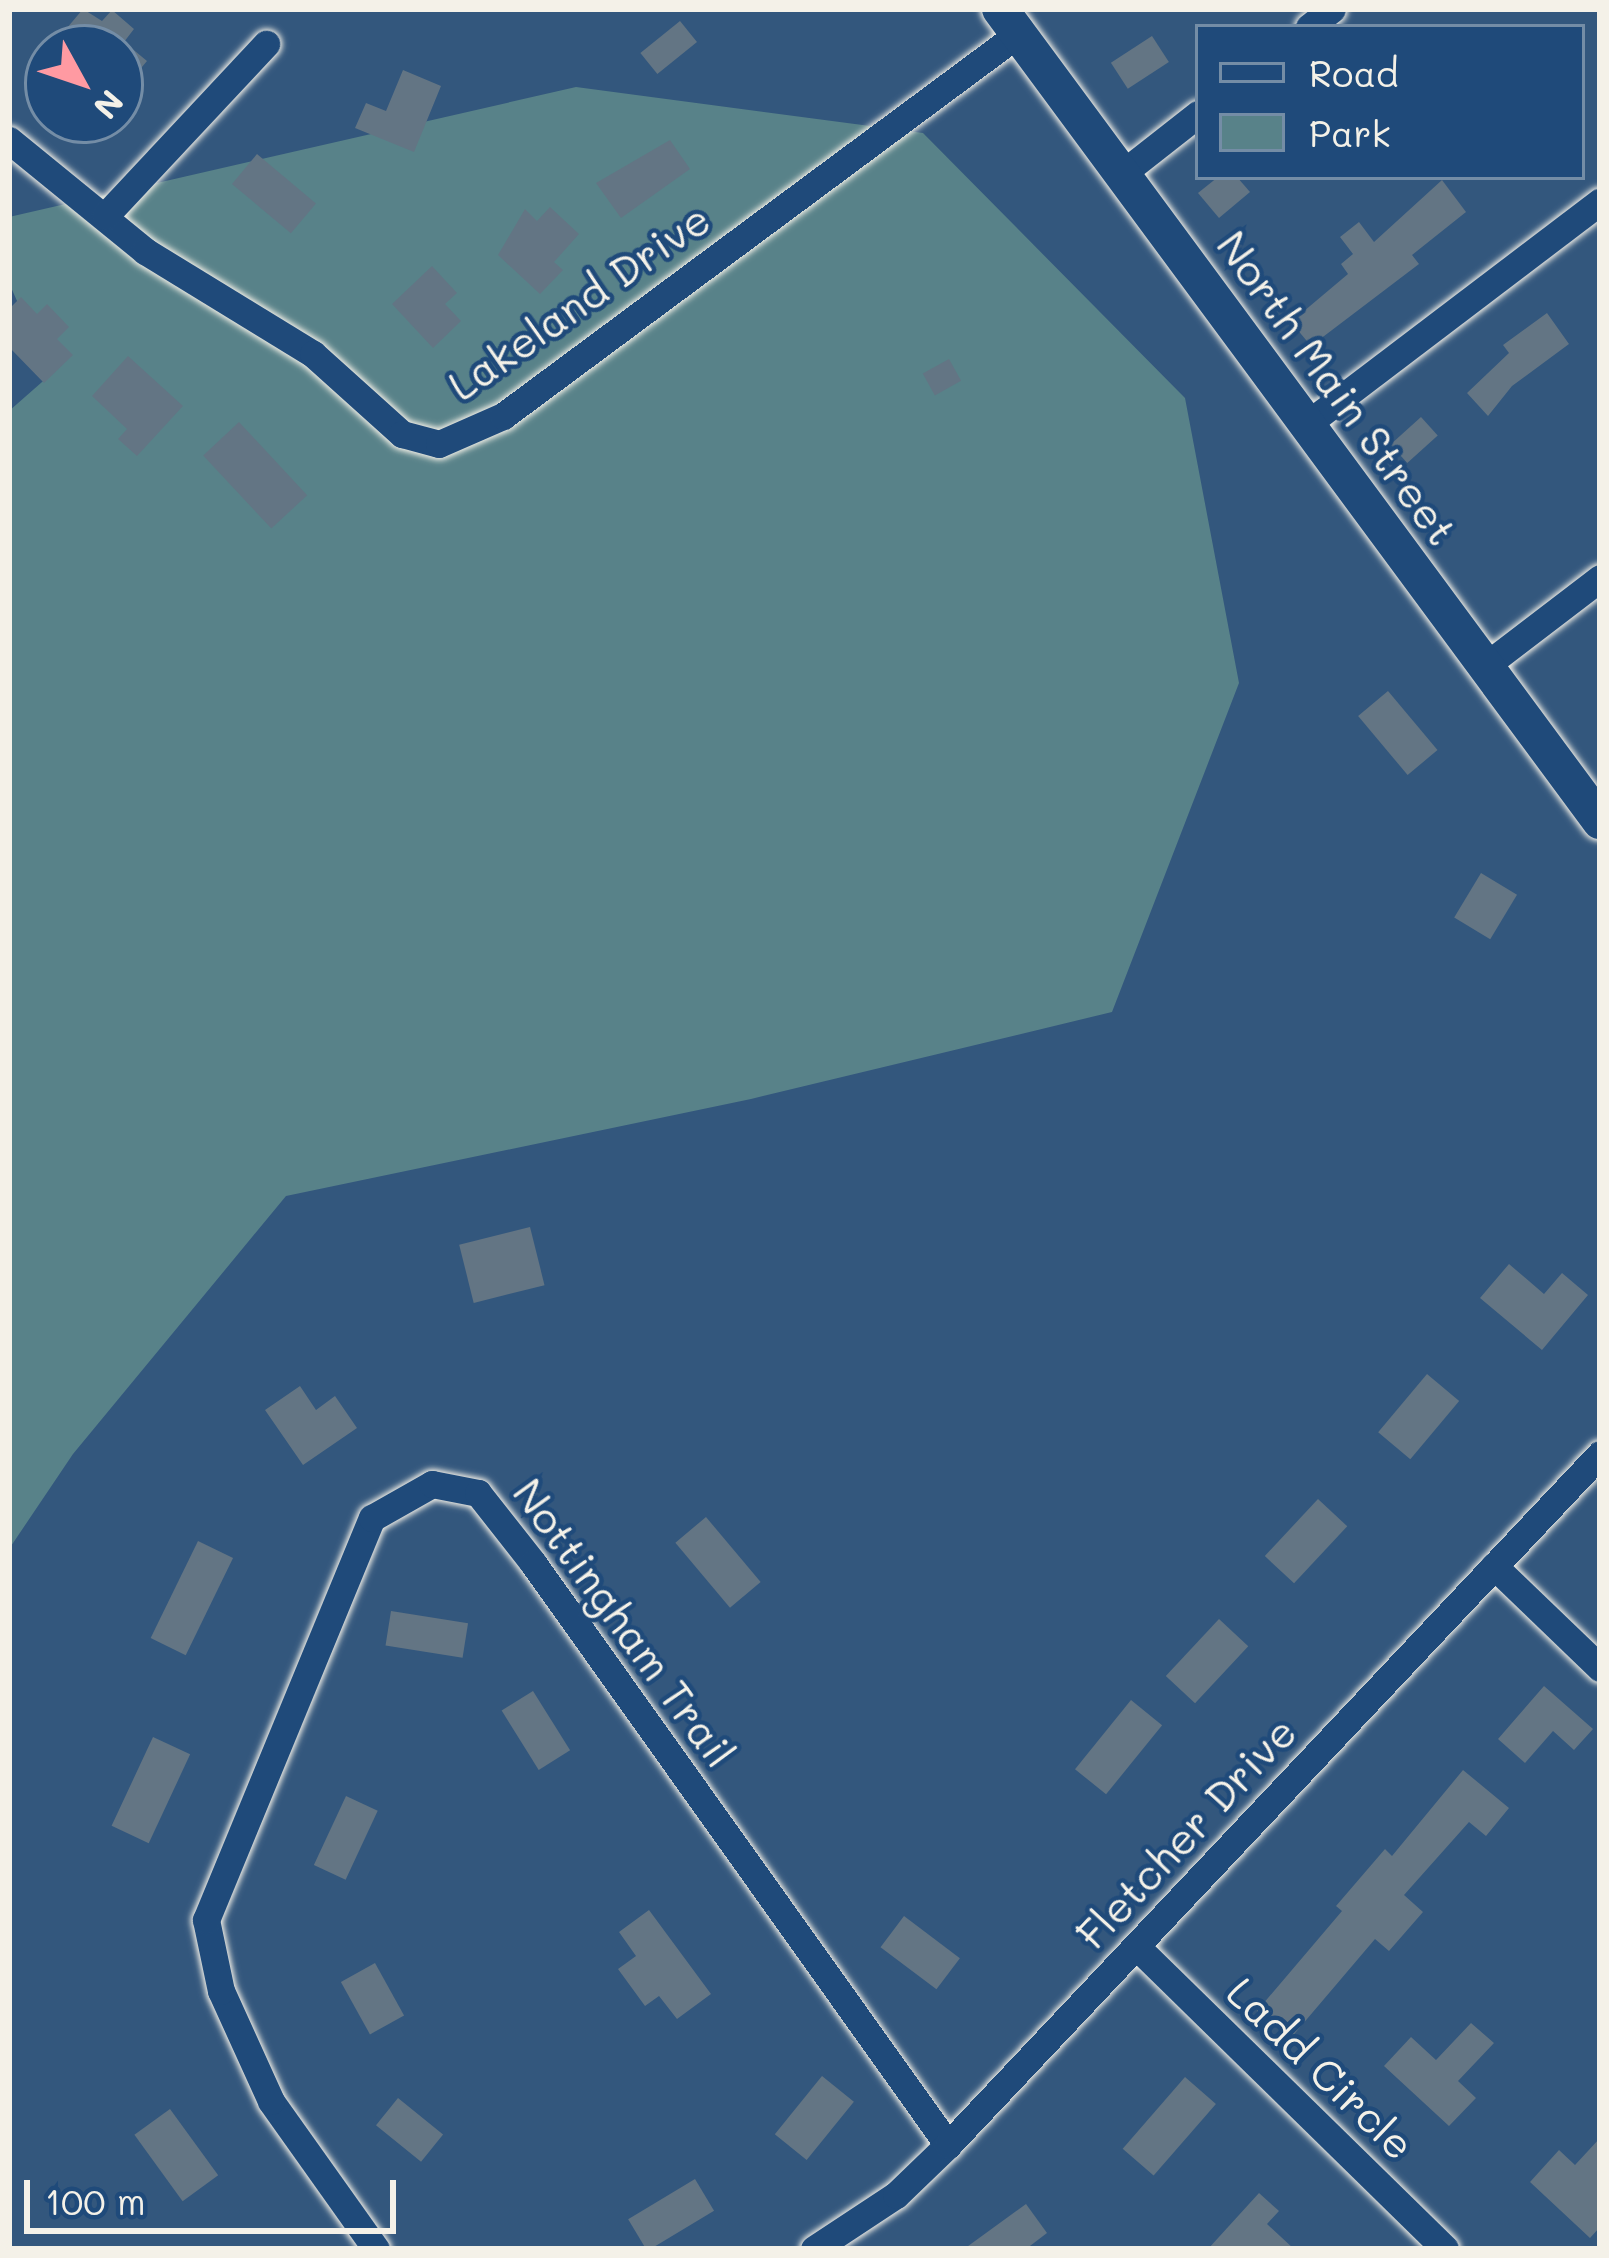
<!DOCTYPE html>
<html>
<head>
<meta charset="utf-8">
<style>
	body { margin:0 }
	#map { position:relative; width:1609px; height:2258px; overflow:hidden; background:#33577d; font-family:Mali,sans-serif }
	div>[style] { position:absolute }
	.green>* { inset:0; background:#588289 }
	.building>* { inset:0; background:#637584; transform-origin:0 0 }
	.roads { filter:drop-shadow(0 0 3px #f4f1e8) drop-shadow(0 0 3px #f4f1e8) }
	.minor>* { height:27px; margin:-13.5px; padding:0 13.5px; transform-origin:13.5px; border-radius:13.5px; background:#1f4a7a }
	.tertiary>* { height:36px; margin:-18px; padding:0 18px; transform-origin:18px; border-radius:18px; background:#1f4a7a }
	span { translate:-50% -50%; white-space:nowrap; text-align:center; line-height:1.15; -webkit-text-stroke:9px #1f4a7a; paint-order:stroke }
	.street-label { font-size:42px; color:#f4f1e8 }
	.frame { position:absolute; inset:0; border:12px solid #f4f1e8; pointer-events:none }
	.legend { position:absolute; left:1195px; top:24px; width:390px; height:156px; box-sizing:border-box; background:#1f4a7a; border:3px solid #748da6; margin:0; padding:15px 21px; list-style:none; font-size:36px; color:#f4f1e8 }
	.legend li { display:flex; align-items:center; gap:24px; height:60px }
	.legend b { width:60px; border:3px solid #748da6 }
	.north { position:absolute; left:24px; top:24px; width:120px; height:120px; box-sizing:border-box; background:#1f4a7a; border:3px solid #748da6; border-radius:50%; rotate:130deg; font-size:33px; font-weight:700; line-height:48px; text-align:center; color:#f4f1e8 }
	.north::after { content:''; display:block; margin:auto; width:42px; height:54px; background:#ff9aa2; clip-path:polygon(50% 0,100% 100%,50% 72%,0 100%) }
	.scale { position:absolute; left:24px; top:2180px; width:372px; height:54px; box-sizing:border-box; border:6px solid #f4f1e8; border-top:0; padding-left:15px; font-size:36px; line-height:42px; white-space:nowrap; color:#f4f1e8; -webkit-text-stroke:9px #1f4a7a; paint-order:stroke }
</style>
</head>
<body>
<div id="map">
	<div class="green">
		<i style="clip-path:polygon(576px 87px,923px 133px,1185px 398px,1239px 683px,1112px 1012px,751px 1099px,286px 1196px,73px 1454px,9px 1549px,9px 411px,50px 375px,9px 283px,9px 217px)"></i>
	</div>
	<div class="building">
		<i style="clip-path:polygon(83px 9px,102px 21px,112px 10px,134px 29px,124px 42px,147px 61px,120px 93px,120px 46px,76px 48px,61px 35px)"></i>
		<i style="left:680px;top:21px;width:27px;height:51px;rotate:51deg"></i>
		<i style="left:1152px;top:36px;width:31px;height:49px;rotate:57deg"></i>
		<i style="clip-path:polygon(403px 70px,441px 86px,414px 152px,355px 128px,366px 103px,386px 111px)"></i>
		<i style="clip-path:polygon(670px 140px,690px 169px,621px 218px,596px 183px)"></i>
		<i style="left:257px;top:154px;width:77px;height:39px;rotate:40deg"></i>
		<i style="clip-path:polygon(1218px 177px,1237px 177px,1250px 192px,1219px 218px,1198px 193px)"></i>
		<i style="clip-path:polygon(1442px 180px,1466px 212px,1412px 255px,1419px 264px,1311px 346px,1291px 322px,1348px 274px,1341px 264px,1353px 254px,1340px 237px,1359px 222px,1374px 242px)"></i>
		<i style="clip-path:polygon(550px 207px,579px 234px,554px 262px,563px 270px,540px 294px,498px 255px,525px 209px,537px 221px)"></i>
		<i style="clip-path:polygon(432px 266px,457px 293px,445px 304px,461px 321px,433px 348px,392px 304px)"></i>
		<i style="clip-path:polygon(21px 297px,37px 314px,47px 304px,69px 327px,57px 339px,73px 355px,44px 383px,9px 347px,9px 309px)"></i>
		<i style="clip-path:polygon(1547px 313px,1569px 344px,1512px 386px,1488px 416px,1467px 393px,1509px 353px,1503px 345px)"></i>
		<i style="clip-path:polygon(128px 356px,183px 406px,137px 456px,118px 439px,127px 429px,92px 396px)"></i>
		<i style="left:949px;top:359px;width:25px;height:30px;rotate:61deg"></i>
		<i style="left:1421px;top:417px;width:25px;height:41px;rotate:48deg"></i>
		<i style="left:239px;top:422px;width:100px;height:49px;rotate:47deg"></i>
		<i style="left:1388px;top:691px;width:77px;height:39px;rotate:50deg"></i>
		<i style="left:1481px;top:873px;width:42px;height:52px;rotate:31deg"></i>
		<i style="left:530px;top:1227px;width:60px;height:73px;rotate:76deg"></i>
		<i style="clip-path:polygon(1509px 1264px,1544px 1294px,1562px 1273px,1588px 1295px,1542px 1350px,1480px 1298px)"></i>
		<i style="left:1427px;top:1374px;width:42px;height:76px;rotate:40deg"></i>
		<i style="clip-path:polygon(300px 1386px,316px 1410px,335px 1396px,357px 1428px,303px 1465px,265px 1410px)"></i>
		<i style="left:1318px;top:1499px;width:40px;height:78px;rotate:43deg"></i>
		<i style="left:706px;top:1517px;width:85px;height:40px;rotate:50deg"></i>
		<i style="left:198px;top:1541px;width:39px;height:108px;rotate:26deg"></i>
		<i style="left:391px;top:1611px;width:78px;height:35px;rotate:9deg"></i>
		<i style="left:1219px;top:1619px;width:40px;height:78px;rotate:43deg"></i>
		<i style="clip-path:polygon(1544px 1686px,1593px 1729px,1574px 1750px,1553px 1731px,1525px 1763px,1498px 1739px)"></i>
		<i style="left:533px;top:1691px;width:70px;height:37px;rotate:58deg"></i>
		<i style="left:1131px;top:1700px;width:40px;height:89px;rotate:39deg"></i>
		<i style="left:153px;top:1737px;width:41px;height:98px;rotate:25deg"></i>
		<i style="clip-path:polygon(1463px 1770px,1509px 1808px,1486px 1836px,1469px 1822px,1404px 1895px,1423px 1912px,1389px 1951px,1375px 1939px,1290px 2039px,1257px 2011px,1342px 1911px,1336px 1906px,1385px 1849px,1392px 1856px)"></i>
		<i style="left:346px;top:1796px;width:35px;height:76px;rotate:25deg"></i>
		<i style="clip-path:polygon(649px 1910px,711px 1994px,677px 2019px,659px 1996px,645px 2006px,618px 1969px,636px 1956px,619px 1932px)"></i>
		<i style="left:904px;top:1916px;width:70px;height:39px;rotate:37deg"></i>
		<i style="left:375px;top:1963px;width:60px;height:39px;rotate:61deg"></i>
		<i style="clip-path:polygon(1471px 2023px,1494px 2043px,1458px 2081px,1476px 2098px,1449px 2126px,1384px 2066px,1411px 2037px,1436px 2060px)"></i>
		<i style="left:822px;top:2076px;width:41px;height:75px;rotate:39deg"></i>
		<i style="left:1185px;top:2077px;width:41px;height:95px;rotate:41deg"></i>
		<i style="left:398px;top:2098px;width:58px;height:35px;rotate:39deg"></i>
		<i style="left:170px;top:2109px;width:82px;height:44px;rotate:54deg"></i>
		<i style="clip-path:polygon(1600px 2138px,1600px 2227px,1590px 2238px,1530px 2182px,1559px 2150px,1575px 2165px)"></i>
		<i style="left:695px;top:2179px;width:37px;height:78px;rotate:59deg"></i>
		<i style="clip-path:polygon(1259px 2193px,1279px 2211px,1267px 2224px,1294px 2249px,1208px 2249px)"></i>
		<i style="clip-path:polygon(1026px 2204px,1047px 2233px,1026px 2249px,964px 2249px)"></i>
	</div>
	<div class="roads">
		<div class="minor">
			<i style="left:1309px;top:27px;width:29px;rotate:-38deg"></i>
			<i style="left:9px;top:140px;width:176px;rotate:39.2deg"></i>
			<i style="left:145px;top:251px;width:197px;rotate:31.5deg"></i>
			<i style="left:313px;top:354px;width:120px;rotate:42deg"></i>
			<i style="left:402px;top:434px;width:38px;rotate:15deg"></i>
			<i style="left:439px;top:444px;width:70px;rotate:-23.6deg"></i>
			<i style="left:503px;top:416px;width:641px;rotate:-36.57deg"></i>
			<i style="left:1124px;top:172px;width:94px;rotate:-38.1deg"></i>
			<i style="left:105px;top:216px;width:236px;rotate:-46.9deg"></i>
			<i style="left:1307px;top:424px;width:368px;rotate:-37.2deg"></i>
			<i style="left:1485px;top:666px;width:145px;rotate:-37.4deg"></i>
			<i style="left:1494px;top:1566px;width:147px;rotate:43.9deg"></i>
			<i style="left:1137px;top:1947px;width:431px;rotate:44.4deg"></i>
			<i style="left:376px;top:2249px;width:181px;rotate:-125.4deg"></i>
			<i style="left:271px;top:2101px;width:121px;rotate:-114.4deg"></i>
			<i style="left:221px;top:1991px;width:73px;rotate:-101.9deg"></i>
			<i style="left:206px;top:1920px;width:435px;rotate:-67.6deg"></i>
			<i style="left:372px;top:1518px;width:69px;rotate:-29.5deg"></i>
			<i style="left:432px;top:1484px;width:47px;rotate:11.1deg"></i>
			<i style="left:478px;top:1493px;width:89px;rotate:51.8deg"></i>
			<i style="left:533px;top:1563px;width:715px;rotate:54.51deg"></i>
			<i style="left:814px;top:2249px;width:98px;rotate:-33.4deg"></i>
			<i style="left:896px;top:2195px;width:72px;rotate:-43.9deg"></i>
			<i style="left:948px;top:2145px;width:950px;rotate:-46.66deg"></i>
		</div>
		<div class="tertiary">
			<i style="left:1000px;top:9px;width:1010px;rotate:53.54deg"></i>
		</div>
	</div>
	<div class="street-label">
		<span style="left:579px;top:302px;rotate:-35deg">Lakeland Drive</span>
		<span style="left:1337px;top:388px;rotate:54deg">North Main Street</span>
		<span style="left:624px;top:1623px;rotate:54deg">Nottingham Trail</span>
		<span style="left:1186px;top:1833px;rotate:-47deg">Fletcher Drive</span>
		<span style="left:1321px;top:2068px;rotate:44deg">Ladd Circle</span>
	</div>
	<div class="frame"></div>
	<ul class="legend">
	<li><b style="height:15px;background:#1f4a7a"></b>Road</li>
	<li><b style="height:33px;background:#588289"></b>Park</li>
	</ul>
	<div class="north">N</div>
	<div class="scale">100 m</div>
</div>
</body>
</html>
